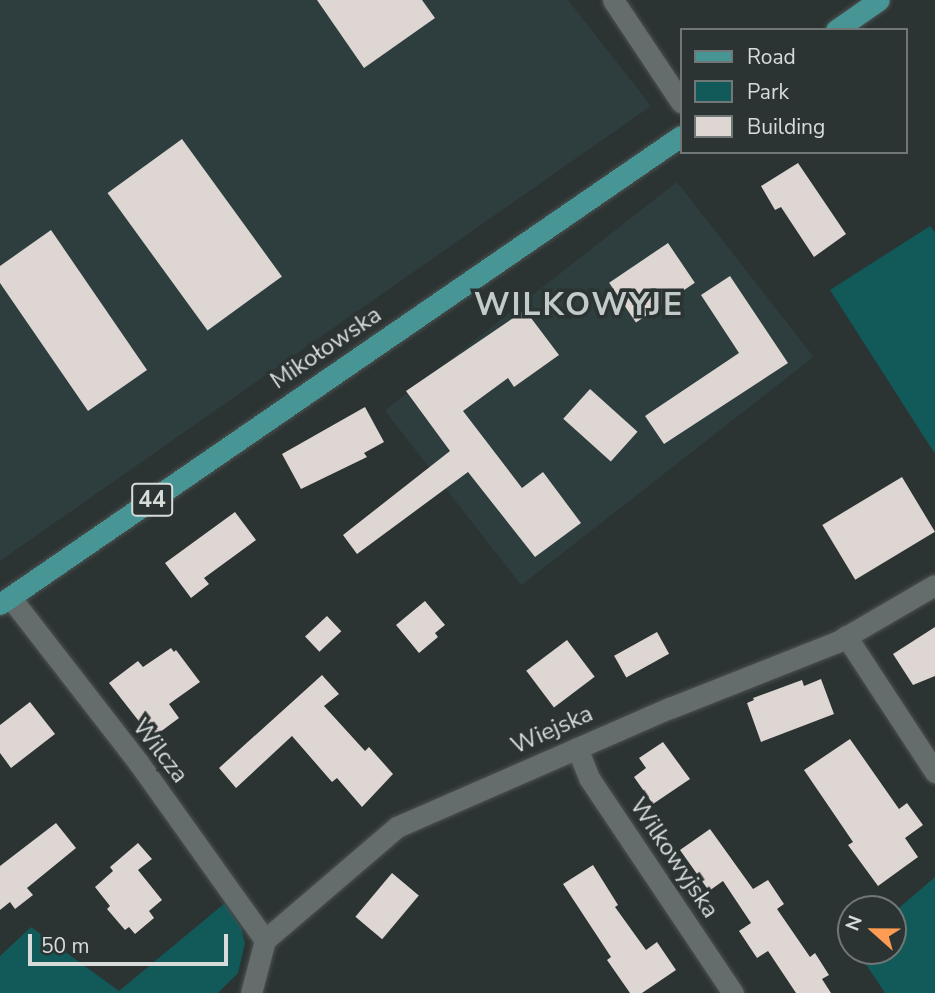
<!DOCTYPE html>
<html>
<head>
<meta charset="utf-8">
<style>
	body { margin:0 }
	#map { position:relative; width:935px; height:993px; overflow:hidden; background:#2c3333; font-family:"Nunito Sans",sans-serif }
	div>[style] { position:absolute }
	.built>* { inset:0; background:#2e3d3d; transform-origin:0 0 }
	.green>* { inset:0; background:#125959 }
	.building>* { inset:0; background:#ddd6d2; transform-origin:0 0 }
	.roads { filter:drop-shadow(0 0 2px #4b5150) drop-shadow(0 0 2px #4b5150) }
	.street>* { height:21px; margin:-10.5px; padding:0 10.5px; transform-origin:10.5px; border-radius:10.5px; background:#646c6c }
	.primary>* { height:21px; margin:-10.5px; padding:0 10.5px; transform-origin:10.5px; border-radius:10.5px; background:#479595 }
	span { translate:-50% -50%; white-space:nowrap; text-align:center; line-height:1.15; -webkit-text-stroke:7px #2c3333; paint-order:stroke }
	.shield-label span { padding:2px 5px; background:#2c3333; border:2px solid; border-radius:5px; -webkit-text-stroke-width:0 }
	.shield-label { font-size:23px; color:#d7dcdb; font-weight:700 }
	.street-label { font-size:24px; color:#d7dcdb }
	.district-label { font-size:32px; color:#c2caca; font-weight:700; letter-spacing:2px }
	.legend { position:absolute; left:680px; top:28px; width:228px; height:126px; box-sizing:border-box; background:#2c3333; border:2px solid #707776; margin:0; padding:9px 12px; list-style:none; font-size:21px; color:#d7dcdb }
	.legend li { display:flex; align-items:center; gap:14px; height:35px }
	.legend b { width:35px; border:2px solid #707776 }
	.north { position:absolute; left:837px; top:895px; width:70px; height:70px; box-sizing:border-box; background:#2c3333; border:2px solid #707776; border-radius:50%; rotate:291deg; font-size:19px; font-weight:700; line-height:28px; text-align:center; color:#d7dcdb }
	.north::after { content:''; display:block; margin:auto; width:24px; height:32px; background:#fd9d54; clip-path:polygon(50% 0,100% 100%,50% 72%,0 100%) }
	.scale { position:absolute; left:28px; top:934px; width:200px; height:32px; box-sizing:border-box; border:4px solid #d7dcdb; border-top:0; padding-left:9px; font-size:21px; line-height:24px; white-space:nowrap; color:#d7dcdb; -webkit-text-stroke:5px #2c3333; paint-order:stroke }
</style>
</head>
<body>
<div id="map">
	<div class="built">
		<i style="clip-path:polygon(0 0,568px 0,651px 106px,0 561px)"></i>
		<i style="left:677px;top:182px;width:222px;height:371px;rotate:52deg"></i>
	</div>
	<div class="green">
		<i style="clip-path:polygon(930px 226px,935px 232px,935px 454px,830px 290px)"></i>
		<i style="clip-path:polygon(935px 877px,935px 993px,885px 993px,857px 951px,893px 951px,893px 913px)"></i>
		<i style="clip-path:polygon(225px 903px,241px 927px,245px 943px,238px 973px,218px 993px,0 993px,0 956px,31px 927px,119px 991px)"></i>
	</div>
	<div class="building">
		<i style="clip-path:polygon(317px 0,422px 0,435px 18px,364px 68px)"></i>
		<i style="left:182px;top:139px;width:170px;height:92px;rotate:54deg"></i>
		<i style="clip-path:polygon(798px 163px,846px 234px,814px 257px,781px 207px,775px 210px,761px 186px)"></i>
		<i style="clip-path:polygon(51px 230px,147px 370px,88px 411px,0 283px,0 266px)"></i>
		<i style="left:668px;top:243px;width:48px;height:71px;rotate:56deg"></i>
		<i style="clip-path:polygon(730px 276px,788px 363px,664px 444px,645px 416px,739px 353px,701px 295px)"></i>
		<i style="clip-path:polygon(525px 310px,559px 355px,514px 387px,508px 378px,463px 411px,522px 488px,543px 472px,581px 523px,535px 557px,468px 472px,357px 554px,343px 535px,450px 451px,406px 391px)"></i>
		<i style="left:590px;top:389px;width:64px;height:40px;rotate:42deg"></i>
		<i style="clip-path:polygon(365px 407px,384px 442px,364px 453px,367px 457px,301px 489px,282px 454px)"></i>
		<i style="left:902px;top:477px;width:64px;height:93px;rotate:59deg"></i>
		<i style="clip-path:polygon(235px 512px,256px 540px,204px 578px,209px 584px,191px 598px,165px 563px)"></i>
		<i style="clip-path:polygon(425px 601px,445px 625px,435px 633px,438px 637px,419px 653px,396px 625px)"></i>
		<i style="left:327px;top:616px;width:21px;height:30px;rotate:47deg"></i>
		<i style="clip-path:polygon(935px 627px,935px 676px,913px 685px,893px 654px)"></i>
		<i style="left:657px;top:632px;width:25px;height:49px;rotate:61deg"></i>
		<i style="left:567px;top:640px;width:46px;height:51px;rotate:53deg"></i>
		<i style="clip-path:polygon(171px 648px,174px 652px,176px 650px,200px 682px,169px 704px,179px 718px,152px 738px,109px 683px,138px 661px,143px 667px)"></i>
		<i style="clip-path:polygon(322px 675px,339px 694px,324px 706px,365px 751px,369px 747px,393px 774px,362px 807px,337px 778px,332px 782px,292px 736px,236px 788px,219px 768px)"></i>
		<i style="clip-path:polygon(821px 679px,834px 714px,761px 742px,747px 703px,754px 700px,753px 698px,802px 680px,804px 686px)"></i>
		<i style="clip-path:polygon(30px 702px,55px 734px,11px 768px,0 753px,0 725px)"></i>
		<i style="clip-path:polygon(850px 739px,899px 809px,907px 803px,923px 825px,905px 838px,918px 857px,878px 886px,848px 845px,853px 842px,804px 770px)"></i>
		<i style="clip-path:polygon(663px 742px,690px 779px,653px 804px,634px 777px,646px 768px,639px 758px)"></i>
		<i style="clip-path:polygon(56px 823px,76px 848px,27px 888px,33px 895px,15px 909px,10px 902px,0 910px,0 866px)"></i>
		<i style="clip-path:polygon(710px 829px,753px 889px,768px 880px,784px 904px,777px 909px,810px 957px,815px 953px,829px 975px,822px 979px,831px 993px,796px 993px,768px 951px,757px 958px,739px 931px,751px 923px,723px 881px,709px 891px,680px 850px)"></i>
		<i style="clip-path:polygon(138px 843px,152px 859px,138px 870px,162px 900px,149px 911px,154px 918px,135px 934px,129px 927px,125px 930px,107px 909px,110px 906px,95px 887px,113px 871px,110px 867px)"></i>
		<i style="clip-path:polygon(593px 865px,618px 905px,615px 907px,646px 950px,657px 942px,676px 970px,642px 993px,630px 993px,607px 960px,611px 957px,563px 884px)"></i>
		<i style="left:392px;top:873px;width:35px;height:57px;rotate:40deg"></i>
	</div>
	<div class="roads">
		<div class="street">
			<i style="left:613px;top:0;width:123px;rotate:56.3deg"></i>
			<i style="left:10px;top:597px;width:209px;rotate:52.2deg"></i>
			<i style="left:138px;top:762px;width:219px;rotate:54.5deg"></i>
			<i style="left:846px;top:636px;width:163px;rotate:56.8deg"></i>
			<i style="left:577px;top:748px;width:32px;rotate:68deg"></i>
			<i style="left:589px;top:778px;width:259px;rotate:56.2deg"></i>
			<i style="left:251px;top:993px;width:55px;rotate:-75.2deg"></i>
			<i style="left:265px;top:940px;width:174px;rotate:-40.6deg"></i>
			<i style="left:397px;top:827px;width:298px;rotate:-23.6deg"></i>
			<i style="left:670px;top:708px;width:180px;rotate:-21.6deg"></i>
			<i style="left:837px;top:642px;width:113px;rotate:-30.2deg"></i>
		</div>
		<div class="primary">
			<i style="left:836px;top:30px;width:52px;rotate:-34.9deg"></i>
			<i style="left:0;top:604px;width:826px;rotate:-34.5deg"></i>
		</div>
	</div>
	<div class="shield-label">
		<span style="left:152px;top:500px">44</span>
	</div>
	<div class="street-label">
		<span style="left:326px;top:348px;rotate:-34deg">Mikołowska</span>
		<span style="left:552px;top:730px;rotate:-24deg">Wiejska</span>
		<span style="left:160px;top:751px;rotate:52deg">Wilcza</span>
		<span style="left:674px;top:858px;rotate:56deg">Wilkowyjska</span>
	</div>
	<div class="district-label">
		<span style="left:579px;top:305px">WILKOWYJE</span>
	</div>
	<ul class="legend">
	<li><b style="height:9px;background:#479595"></b>Road</li>
	<li><b style="height:19px;background:#125959"></b>Park</li>
	<li><b style="height:19px;background:#ddd6d2"></b>Building</li>
	</ul>
	<div class="north">N</div>
	<div class="scale">50 m</div>
</div>
</body>
</html>
